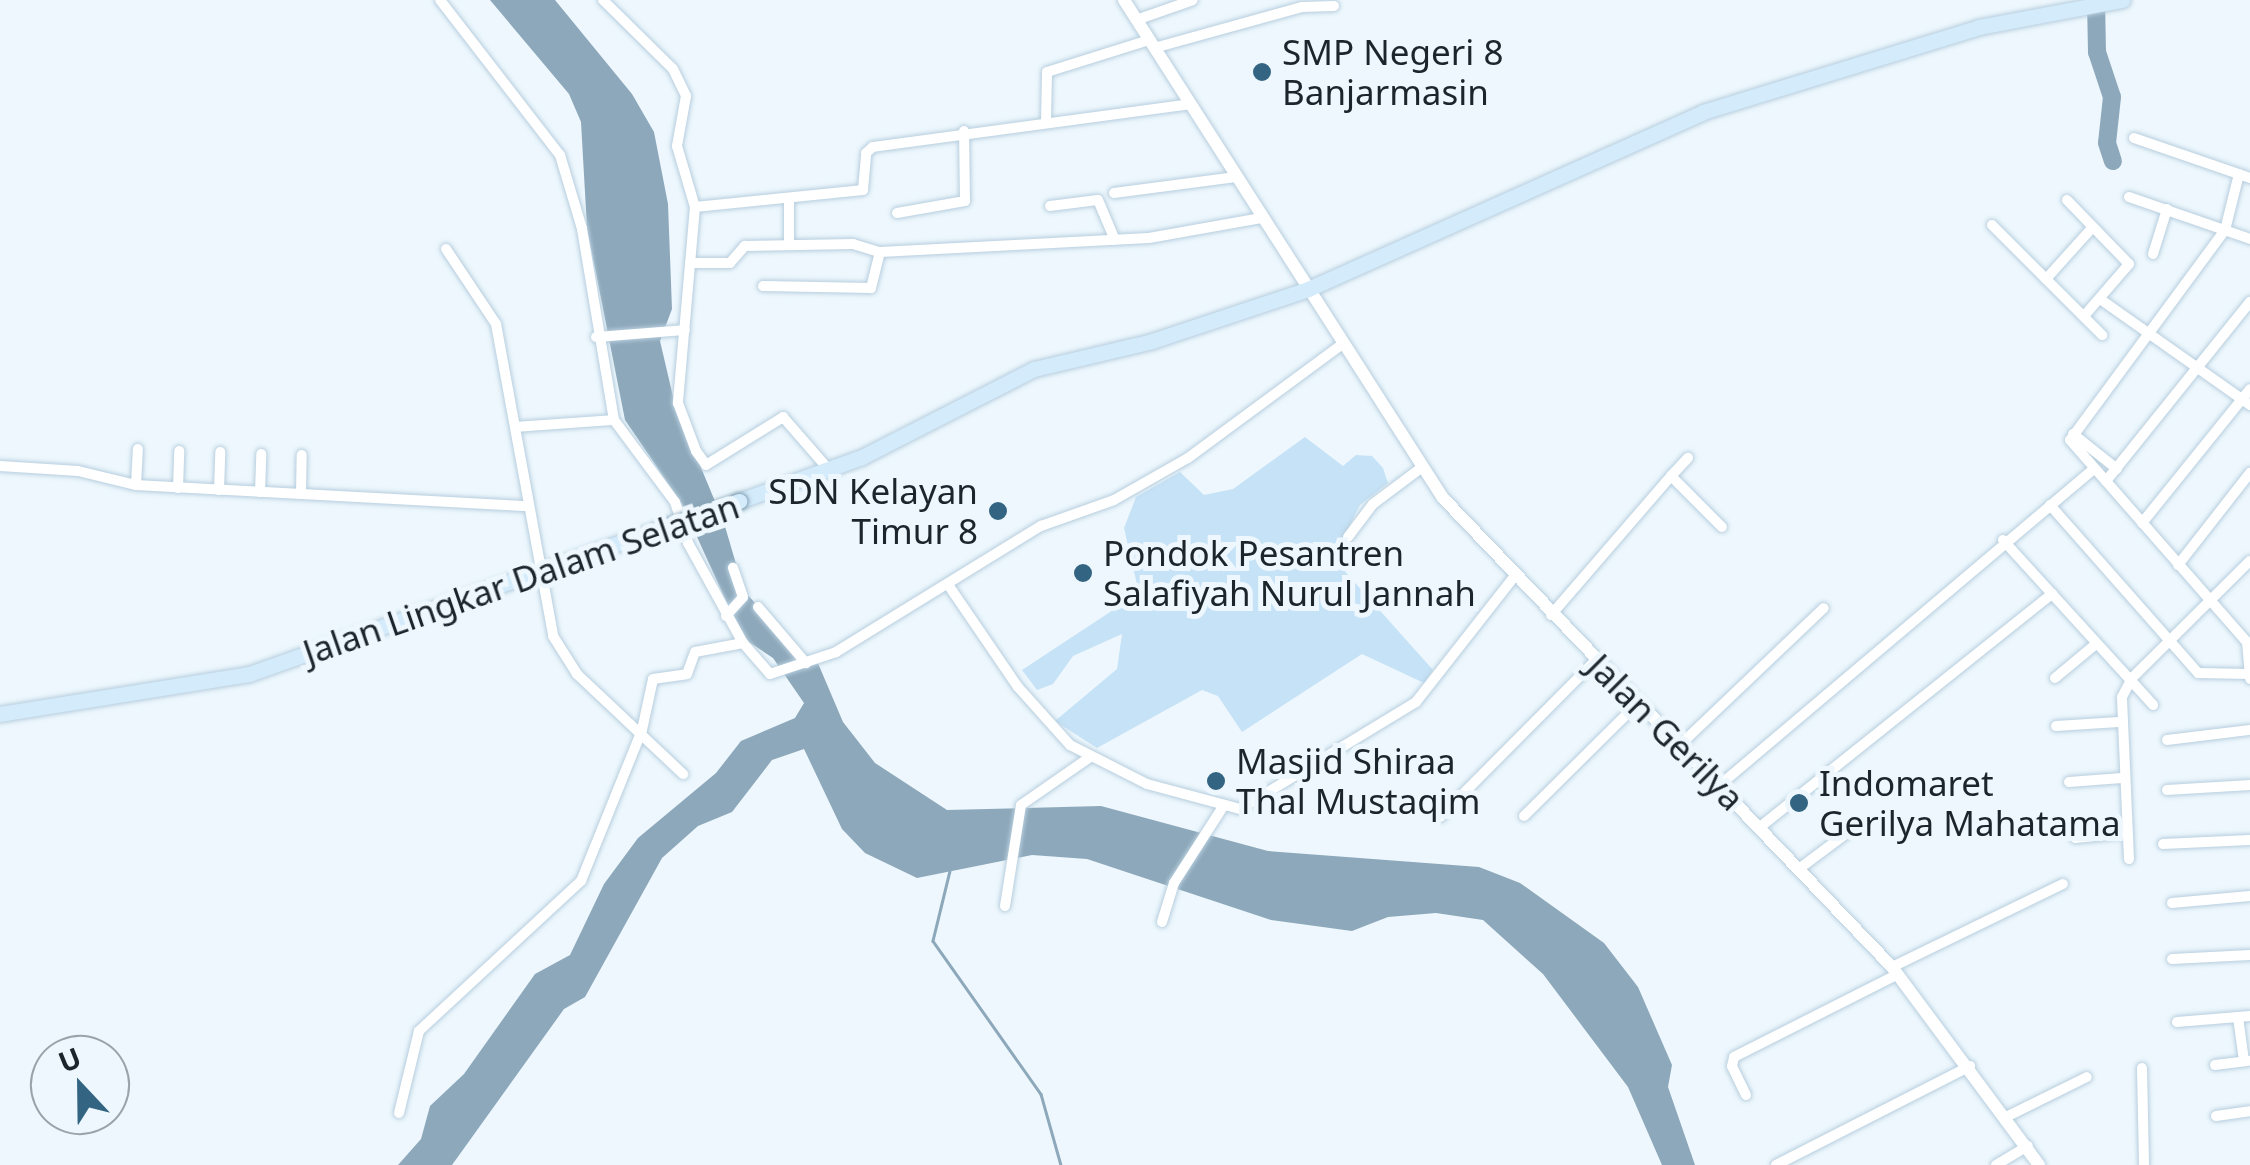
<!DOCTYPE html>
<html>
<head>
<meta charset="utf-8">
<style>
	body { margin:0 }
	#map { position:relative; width:2250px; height:1165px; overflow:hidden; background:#edf7fd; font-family:"Noto Sans",sans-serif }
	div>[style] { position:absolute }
	.green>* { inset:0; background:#c6e2f6 }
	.water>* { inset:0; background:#8da8ba }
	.stream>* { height:2.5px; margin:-1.25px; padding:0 1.25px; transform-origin:1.25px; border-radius:1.25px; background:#8da8ba }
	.river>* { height:18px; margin:-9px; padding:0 9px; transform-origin:9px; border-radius:9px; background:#8da8ba }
	.roads { filter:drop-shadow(0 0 2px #b7cede) drop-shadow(0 0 2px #b7cede) }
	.minor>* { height:10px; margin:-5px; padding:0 5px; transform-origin:5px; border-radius:5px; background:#fff }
	.tertiary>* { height:12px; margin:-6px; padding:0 6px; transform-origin:6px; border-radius:6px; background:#fff }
	.primary>* { height:15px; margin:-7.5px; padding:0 7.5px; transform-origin:7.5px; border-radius:7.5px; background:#d3ebfb }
	.bridges { filter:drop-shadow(0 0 2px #7f9db1) drop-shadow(0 0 2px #7f9db1) }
	.primary-bridge>* { height:15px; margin:-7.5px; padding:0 7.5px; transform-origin:7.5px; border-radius:7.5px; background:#d3ebfb }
	.dots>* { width:28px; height:28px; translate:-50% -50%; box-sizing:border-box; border:5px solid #edf7fd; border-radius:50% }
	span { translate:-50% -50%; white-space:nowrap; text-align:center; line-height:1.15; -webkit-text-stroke:10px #edf7fd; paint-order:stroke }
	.poi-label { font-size:35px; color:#1c252b }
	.left { translate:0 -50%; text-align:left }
	.right { translate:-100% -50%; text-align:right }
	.street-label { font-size:35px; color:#1c252b }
	.north { position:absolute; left:30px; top:1035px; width:100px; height:100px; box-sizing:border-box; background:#edf7fd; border:2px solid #99a3a9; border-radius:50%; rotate:338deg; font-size:28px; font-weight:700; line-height:40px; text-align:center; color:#1c252b }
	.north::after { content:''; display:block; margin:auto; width:35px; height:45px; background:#336482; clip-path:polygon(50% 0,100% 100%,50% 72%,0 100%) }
</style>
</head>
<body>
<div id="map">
	<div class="green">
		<i style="clip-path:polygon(1305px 437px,1343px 466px,1356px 455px,1372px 456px,1383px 468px,1388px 483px,1360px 505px,1333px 558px,1433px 670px,1424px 683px,1362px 654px,1242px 732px,1218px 696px,1202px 690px,1097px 748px,1055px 721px,1117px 669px,1122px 634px,1073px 656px,1053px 684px,1037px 690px,1022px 670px,1139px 593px,1124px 528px,1136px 497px,1180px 472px,1204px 495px,1233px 489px)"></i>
	</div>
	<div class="water">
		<i style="clip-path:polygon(490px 0,555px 0,632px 94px,654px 132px,668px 204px,672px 309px,660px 341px,675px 405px,724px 523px,744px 591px,803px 655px,817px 661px,843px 722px,875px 763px,947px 810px,1101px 806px,1268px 851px,1479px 867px,1520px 883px,1604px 943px,1638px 987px,1672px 1065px,1668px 1087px,1695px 1165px,1662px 1165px,1628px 1087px,1543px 974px,1483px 920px,1436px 913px,1388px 917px,1352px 931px,1271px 920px,1087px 859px,1032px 855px,917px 878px,865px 853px,842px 829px,804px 749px,772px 760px,732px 812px,698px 826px,662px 858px,585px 997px,564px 1009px,452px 1165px,398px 1165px,421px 1139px,430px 1106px,464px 1074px,535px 974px,570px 955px,604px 884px,638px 838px,716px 773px,741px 741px,795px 718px,804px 703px,773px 658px,743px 638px,682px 504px,625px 420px,587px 228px,581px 122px,569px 94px)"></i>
	</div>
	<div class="stream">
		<i style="left:950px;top:871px;width:72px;rotate:103.7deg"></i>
		<i style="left:933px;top:941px;width:187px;rotate:54.8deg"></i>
		<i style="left:1041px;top:1094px;width:74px;rotate:74.3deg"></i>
	</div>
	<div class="river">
		<i style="left:2096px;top:0;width:52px;rotate:88.9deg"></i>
		<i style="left:2097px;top:52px;width:47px;rotate:71.6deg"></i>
		<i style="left:2112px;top:97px;width:46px;rotate:96.2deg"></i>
		<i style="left:2107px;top:143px;width:19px;rotate:72deg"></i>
	</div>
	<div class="roads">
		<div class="minor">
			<i style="left:440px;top:0;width:196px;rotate:52.3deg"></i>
			<i style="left:560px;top:155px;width:77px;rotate:73.4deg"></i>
			<i style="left:582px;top:229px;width:194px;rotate:80.5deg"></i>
			<i style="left:614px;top:420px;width:102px;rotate:53.4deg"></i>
			<i style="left:675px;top:502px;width:43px;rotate:72.4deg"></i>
			<i style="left:688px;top:543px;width:114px;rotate:61.2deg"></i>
			<i style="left:603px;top:0;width:98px;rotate:44.6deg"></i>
			<i style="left:673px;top:69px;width:30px;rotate:64deg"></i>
			<i style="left:686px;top:96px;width:51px;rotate:100.2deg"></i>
			<i style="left:677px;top:146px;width:64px;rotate:73.6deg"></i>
			<i style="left:695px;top:207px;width:197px;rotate:95deg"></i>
			<i style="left:678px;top:403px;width:51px;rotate:69.4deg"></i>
			<i style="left:696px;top:451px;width:17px;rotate:54deg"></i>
			<i style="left:706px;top:465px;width:91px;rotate:-31.9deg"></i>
			<i style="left:783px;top:417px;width:70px;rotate:49deg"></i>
			<i style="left:1136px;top:20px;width:60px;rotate:-19.3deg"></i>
			<i style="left:1154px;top:48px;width:154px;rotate:-15.5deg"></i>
			<i style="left:1302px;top:7px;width:32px;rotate:-2deg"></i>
			<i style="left:1046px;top:121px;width:49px;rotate:-88.8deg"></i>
			<i style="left:1047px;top:72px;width:107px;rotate:-17.4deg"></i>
			<i style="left:2134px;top:138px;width:123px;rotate:19deg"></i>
			<i style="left:2239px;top:174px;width:58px;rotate:104deg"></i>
			<i style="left:2225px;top:230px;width:261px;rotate:126.4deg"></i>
			<i style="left:2070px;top:440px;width:269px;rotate:48.8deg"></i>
			<i style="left:2247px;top:642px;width:37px;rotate:85deg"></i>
			<i style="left:1114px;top:193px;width:123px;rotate:-7.5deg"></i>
			<i style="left:2129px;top:197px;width:128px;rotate:19.1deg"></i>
			<i style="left:2067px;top:200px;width:89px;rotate:45.9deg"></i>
			<i style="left:2129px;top:264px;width:69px;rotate:130.9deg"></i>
			<i style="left:1050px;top:206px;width:48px;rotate:-7.1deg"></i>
			<i style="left:1098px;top:200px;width:43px;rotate:67deg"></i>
			<i style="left:695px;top:207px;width:169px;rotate:-5.8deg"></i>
			<i style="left:863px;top:190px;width:37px;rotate:-85deg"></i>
			<i style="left:866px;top:153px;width:9px;rotate:-41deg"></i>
			<i style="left:873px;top:147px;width:320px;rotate:-7.7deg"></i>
			<i style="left:897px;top:213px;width:69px;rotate:-10deg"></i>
			<i style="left:965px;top:201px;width:70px;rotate:-90.8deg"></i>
			<i style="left:1992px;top:225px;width:156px;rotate:45deg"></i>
			<i style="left:789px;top:245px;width:47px;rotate:-90deg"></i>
			<i style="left:446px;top:249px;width:90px;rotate:56.3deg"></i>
			<i style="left:496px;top:324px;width:317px;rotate:79.6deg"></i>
			<i style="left:553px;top:636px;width:45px;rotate:57.7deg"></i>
			<i style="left:577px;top:674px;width:146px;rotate:43.3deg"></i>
			<i style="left:2153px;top:254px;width:47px;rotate:-72.7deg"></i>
			<i style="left:690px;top:263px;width:40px"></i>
			<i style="left:730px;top:263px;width:23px;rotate:-49deg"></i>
			<i style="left:745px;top:246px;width:108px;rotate:-1.1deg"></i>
			<i style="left:853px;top:244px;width:28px;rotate:17deg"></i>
			<i style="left:880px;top:252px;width:269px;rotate:-3deg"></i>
			<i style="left:1149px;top:238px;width:114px;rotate:-10.1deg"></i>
			<i style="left:2046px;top:279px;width:69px;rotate:-48deg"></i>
			<i style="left:763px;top:286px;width:108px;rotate:1.1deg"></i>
			<i style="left:871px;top:288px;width:37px;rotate:-76deg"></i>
			<i style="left:2100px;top:299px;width:184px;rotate:35.2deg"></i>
			<i style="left:596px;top:337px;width:89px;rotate:-4.5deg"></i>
			<i style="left:516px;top:427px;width:98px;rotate:-4.1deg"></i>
			<i style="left:2073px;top:434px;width:56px;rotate:38.5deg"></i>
			<i style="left:0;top:466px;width:78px;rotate:3.7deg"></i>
			<i style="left:78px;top:471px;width:60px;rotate:13.6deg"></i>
			<i style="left:136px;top:485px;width:392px;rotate:3.1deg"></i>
			<i style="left:1671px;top:476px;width:25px;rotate:-47deg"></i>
			<i style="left:2106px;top:481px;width:230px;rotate:-51.2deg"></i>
			<i style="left:136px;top:485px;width:36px;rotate:-87deg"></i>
			<i style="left:178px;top:488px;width:37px;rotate:-88deg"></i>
			<i style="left:219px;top:490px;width:38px;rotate:-88deg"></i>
			<i style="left:260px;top:492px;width:38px;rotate:-88deg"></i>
			<i style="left:301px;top:494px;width:39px;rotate:-89deg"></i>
			<i style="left:2050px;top:505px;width:224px;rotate:48.6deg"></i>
			<i style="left:2198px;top:673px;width:52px;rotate:1.1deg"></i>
			<i style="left:2142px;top:523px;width:172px;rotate:-51.1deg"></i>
			<i style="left:1348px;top:537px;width:41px;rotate:-52.9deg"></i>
			<i style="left:1373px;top:504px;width:60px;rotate:-36.9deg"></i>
			<i style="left:2003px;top:540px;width:223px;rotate:47.7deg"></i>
			<i style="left:2178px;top:565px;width:117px;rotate:-52deg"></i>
			<i style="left:949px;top:586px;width:122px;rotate:55.7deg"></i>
			<i style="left:1018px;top:687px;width:78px;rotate:48.1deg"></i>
			<i style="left:1070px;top:745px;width:86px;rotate:26.9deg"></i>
			<i style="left:1147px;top:784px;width:96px;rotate:15deg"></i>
			<i style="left:1240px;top:809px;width:206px;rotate:-31.3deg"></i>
			<i style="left:1416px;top:702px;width:159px;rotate:-51.9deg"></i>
			<i style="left:758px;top:607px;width:74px;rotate:49.4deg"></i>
			<i style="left:1551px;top:615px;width:184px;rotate:-49.2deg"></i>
			<i style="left:1671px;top:476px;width:72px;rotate:45deg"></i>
			<i style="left:726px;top:616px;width:25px;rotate:-48deg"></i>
			<i style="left:743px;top:597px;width:31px;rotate:-109deg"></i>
			<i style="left:2055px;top:678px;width:53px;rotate:-39.7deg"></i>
			<i style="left:2056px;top:726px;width:63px;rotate:-3.6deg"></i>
			<i style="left:2167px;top:740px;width:84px;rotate:-6.9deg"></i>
			<i style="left:1681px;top:744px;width:197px;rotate:-43.6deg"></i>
			<i style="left:2069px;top:782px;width:53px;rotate:-4.3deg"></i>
			<i style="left:1721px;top:784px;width:487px;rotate:-40.2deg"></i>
			<i style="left:2167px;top:790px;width:83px;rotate:-3.4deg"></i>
			<i style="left:1524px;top:816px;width:162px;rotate:-44.7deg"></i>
			<i style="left:1440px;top:817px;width:221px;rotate:-45.2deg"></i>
			<i style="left:1760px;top:827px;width:374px;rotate:-38.6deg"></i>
			<i style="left:2075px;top:838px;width:50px;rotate:-5.7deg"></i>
			<i style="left:2163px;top:844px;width:87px;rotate:-2.6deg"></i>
			<i style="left:2129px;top:859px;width:162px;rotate:-92.5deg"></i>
			<i style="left:2122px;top:697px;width:21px;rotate:-62deg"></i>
			<i style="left:2132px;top:678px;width:166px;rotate:-44.8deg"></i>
			<i style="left:1800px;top:868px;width:69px;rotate:-36.7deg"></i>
			<i style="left:2172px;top:903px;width:78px;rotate:-5.1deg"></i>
			<i style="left:1005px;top:906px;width:102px;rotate:-81deg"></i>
			<i style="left:1021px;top:805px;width:84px;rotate:-34.8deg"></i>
			<i style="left:1162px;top:922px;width:41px;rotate:-72.9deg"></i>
			<i style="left:1174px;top:883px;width:93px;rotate:-57.3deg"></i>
			<i style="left:2172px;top:959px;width:78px;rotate:-2.9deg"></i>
			<i style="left:1892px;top:967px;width:190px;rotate:-25.9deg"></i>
			<i style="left:2238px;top:1017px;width:44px;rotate:82.2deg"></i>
			<i style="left:2177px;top:1022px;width:73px;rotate:-4.7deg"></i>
			<i style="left:2215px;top:1065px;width:34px;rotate:-7deg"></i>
			<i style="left:2142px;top:1068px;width:97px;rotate:88.8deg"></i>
			<i style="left:1746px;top:1095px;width:32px;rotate:-116deg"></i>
			<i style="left:1732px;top:1066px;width:9px;rotate:-77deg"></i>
			<i style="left:1734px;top:1057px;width:184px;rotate:-26.8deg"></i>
			<i style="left:399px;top:1113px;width:84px;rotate:-76.3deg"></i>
			<i style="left:419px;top:1031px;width:221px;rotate:-42.8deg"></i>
			<i style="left:581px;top:881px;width:163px;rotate:-68deg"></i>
			<i style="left:642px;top:730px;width:52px;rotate:-77.8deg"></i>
			<i style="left:653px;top:679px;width:34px;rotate:-8deg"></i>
			<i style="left:687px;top:674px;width:23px;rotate:-70deg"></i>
			<i style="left:695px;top:652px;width:49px;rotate:-10.6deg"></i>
			<i style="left:743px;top:643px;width:41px;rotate:48.9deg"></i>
			<i style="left:770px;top:674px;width:70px;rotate:-18.4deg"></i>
			<i style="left:836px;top:652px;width:241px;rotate:-31.6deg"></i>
			<i style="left:1041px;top:526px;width:77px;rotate:-19.6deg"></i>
			<i style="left:1114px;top:500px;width:85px;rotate:-29.6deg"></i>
			<i style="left:1188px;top:458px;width:189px;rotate:-36.4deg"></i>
			<i style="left:2216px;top:1116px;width:34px;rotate:-8deg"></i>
			<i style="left:2006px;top:1117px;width:90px;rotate:-26.3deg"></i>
			<i style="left:1776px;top:1165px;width:218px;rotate:-27deg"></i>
			<i style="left:1996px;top:1165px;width:37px;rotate:-31deg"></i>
		</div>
		<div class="tertiary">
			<i style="left:1124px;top:0;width:591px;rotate:57.36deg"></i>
			<i style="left:1443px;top:498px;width:649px;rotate:46.25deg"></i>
			<i style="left:1892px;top:967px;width:247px;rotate:53.4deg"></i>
		</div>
		<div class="primary">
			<i style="left:739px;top:501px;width:131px;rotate:-19.7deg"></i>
			<i style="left:862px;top:457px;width:193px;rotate:-27.1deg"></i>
			<i style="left:1034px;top:369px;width:121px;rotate:-13.3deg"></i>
			<i style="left:1152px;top:341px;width:164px;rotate:-18.4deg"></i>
			<i style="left:1308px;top:289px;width:433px;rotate:-24.1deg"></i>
			<i style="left:1703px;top:112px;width:289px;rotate:-17.1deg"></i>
			<i style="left:1979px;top:27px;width:146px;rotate:-10.7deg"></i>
			<i style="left:0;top:714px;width:252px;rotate:-9.1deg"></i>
			<i style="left:249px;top:674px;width:438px;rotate:-19.5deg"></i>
		</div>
	</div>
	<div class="bridges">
		<div class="primary-bridge">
			<i style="left:662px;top:528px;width:82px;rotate:-19.3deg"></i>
		</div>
	</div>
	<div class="dots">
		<i style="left:1262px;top:72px;background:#336482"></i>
		<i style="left:998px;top:511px;background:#336482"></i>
		<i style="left:1083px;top:573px;background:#336482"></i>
		<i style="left:1216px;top:781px;background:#336482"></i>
		<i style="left:1799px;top:803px;background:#336482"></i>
	</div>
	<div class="poi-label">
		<span class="left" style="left:1282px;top:72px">SMP Negeri 8<br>Banjarmasin</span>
		<span class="right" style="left:978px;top:511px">SDN Kelayan<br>Timur 8</span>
		<span class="left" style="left:1103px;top:573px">Pondok Pesantren<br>Salafiyah Nurul Jannah</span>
		<span class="left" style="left:1236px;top:781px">Masjid Shiraa<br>Thal Mustaqim</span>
		<span class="left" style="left:1819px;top:803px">Indomaret<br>Gerilya Mahatama</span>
	</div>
	<div class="street-label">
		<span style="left:521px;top:579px;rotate:-19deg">Jalan Lingkar Dalam Selatan</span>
		<span style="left:1666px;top:732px;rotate:45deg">Jalan Gerilya</span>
	</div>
	<div class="north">U</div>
</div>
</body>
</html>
